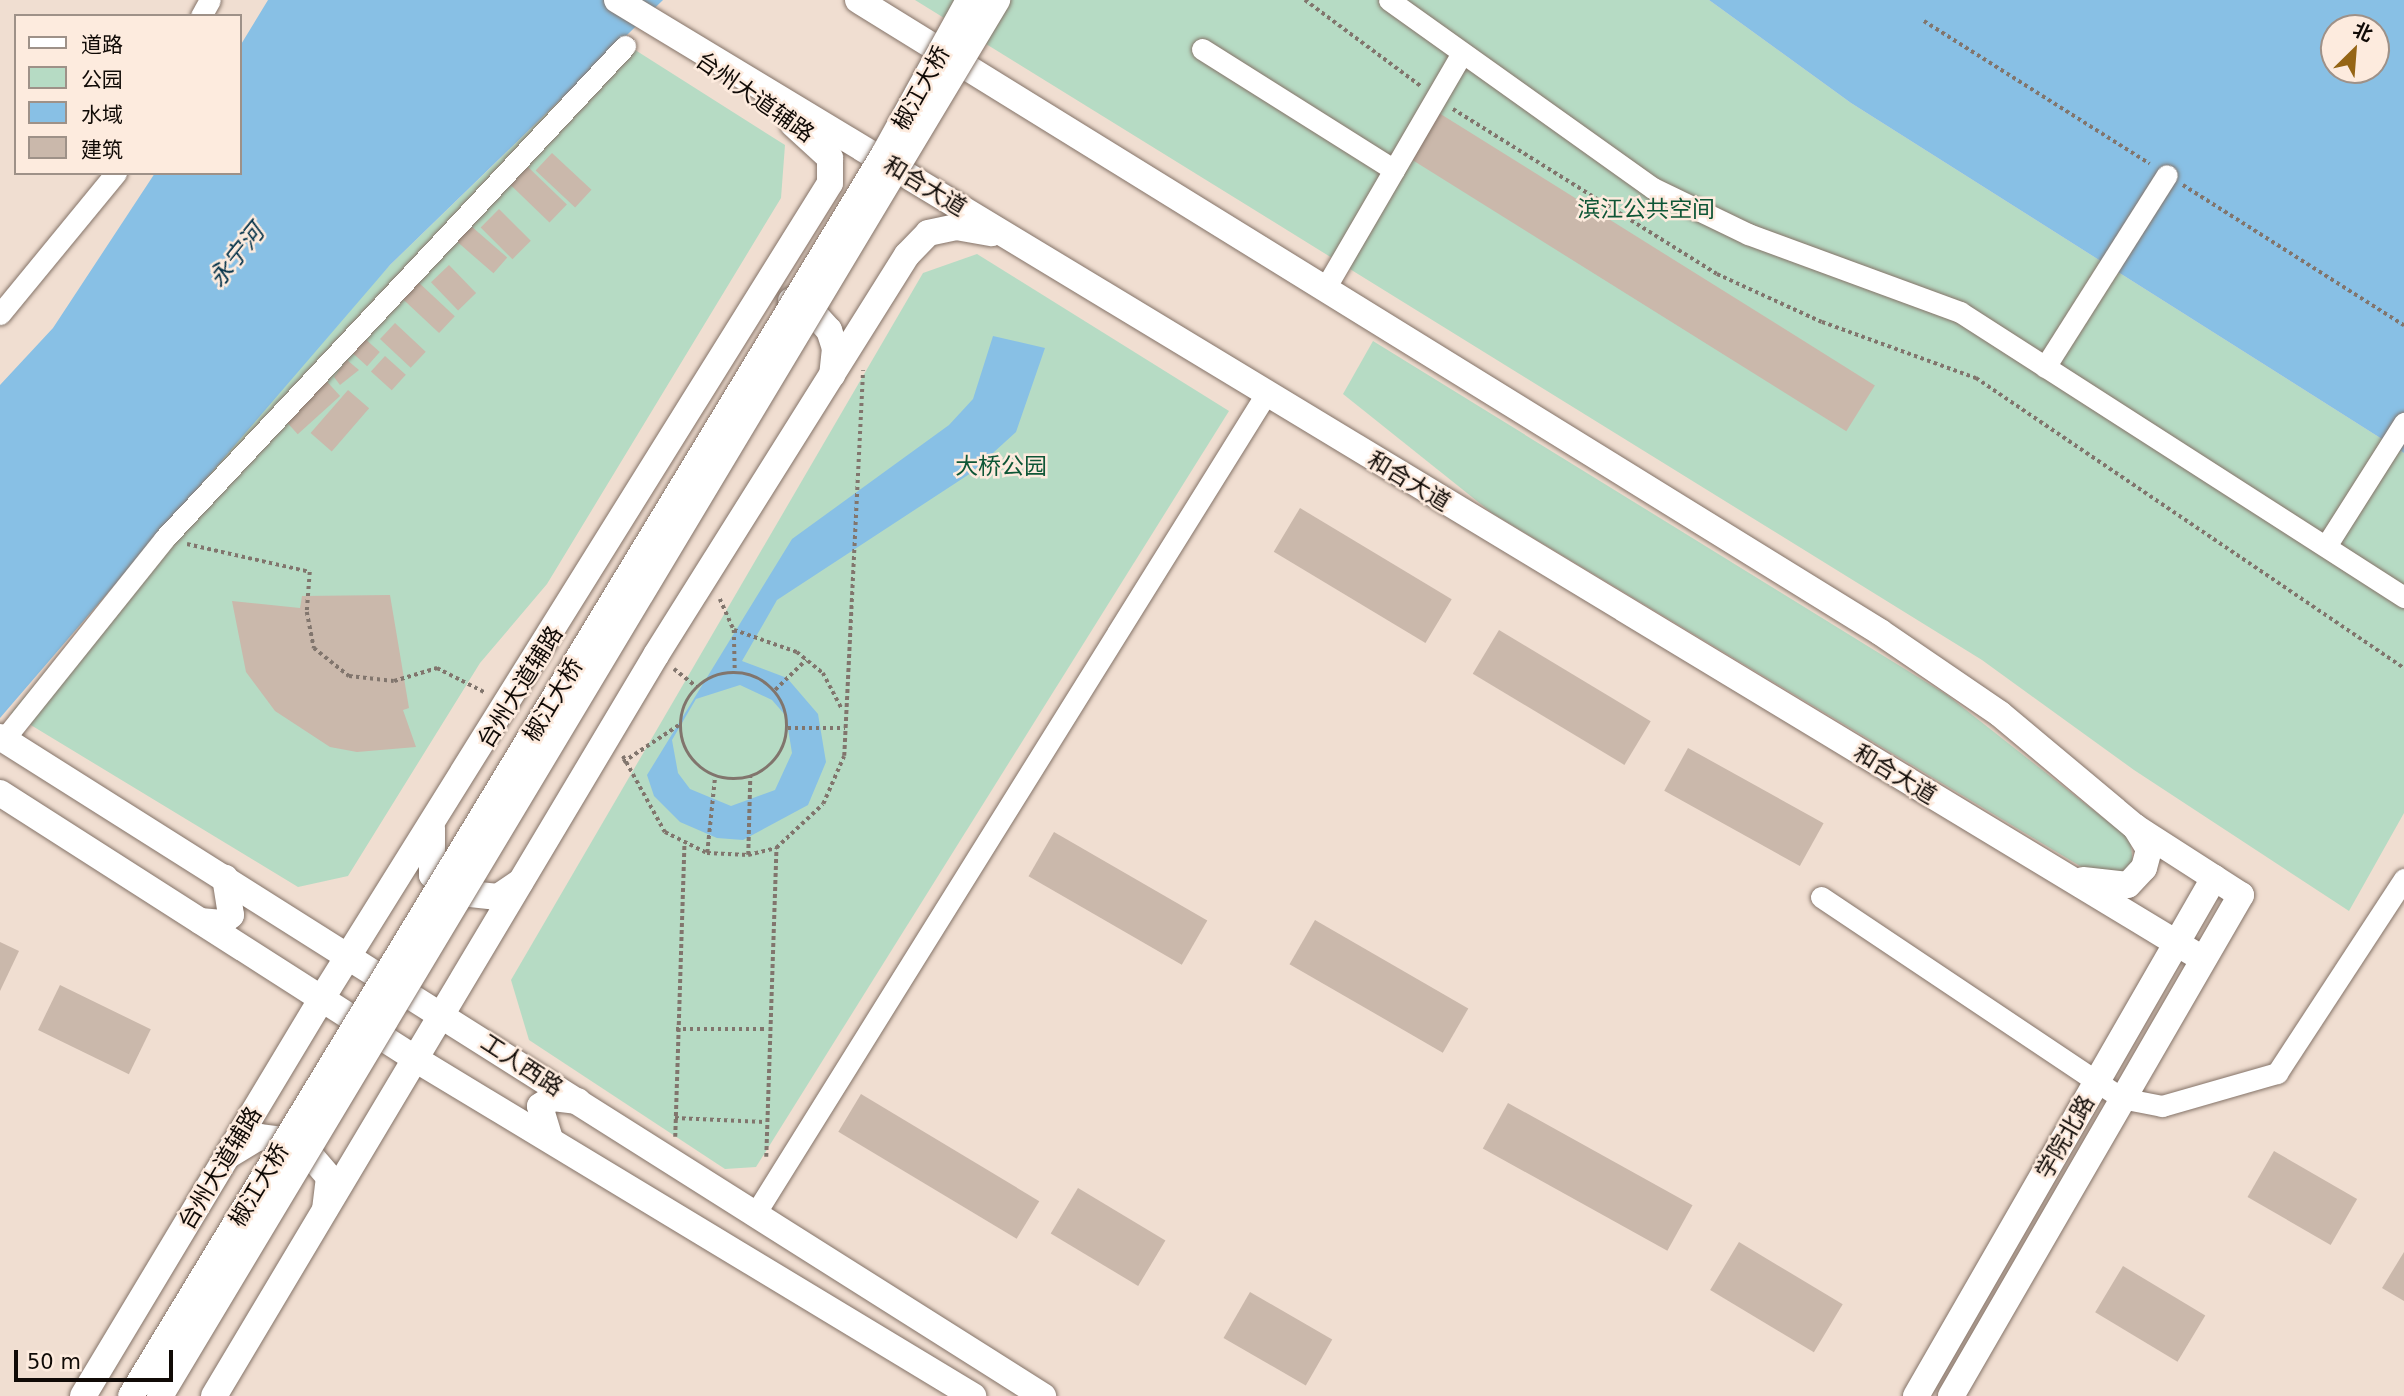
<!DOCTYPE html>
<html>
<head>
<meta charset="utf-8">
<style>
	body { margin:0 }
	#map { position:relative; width:2404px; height:1396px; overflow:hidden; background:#f0ded1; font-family:"DejaVu Sans","Noto Sans SC",sans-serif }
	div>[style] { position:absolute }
	.green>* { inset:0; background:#b6dbc4 }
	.water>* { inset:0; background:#88c0e5 }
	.building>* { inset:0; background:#cab8ab; transform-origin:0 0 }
	.path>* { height:3.5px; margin-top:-1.75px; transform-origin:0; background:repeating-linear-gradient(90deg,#81756d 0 3.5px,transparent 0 7px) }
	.path>.ring { margin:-1.75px; padding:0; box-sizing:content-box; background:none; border:3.5px solid #81756d; border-radius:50% }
	.roads { filter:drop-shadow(0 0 2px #847368) drop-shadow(0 0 2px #847368) }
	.minor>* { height:21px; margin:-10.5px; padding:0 10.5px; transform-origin:10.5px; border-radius:10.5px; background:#fff }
	.major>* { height:26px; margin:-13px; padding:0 13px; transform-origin:13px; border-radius:13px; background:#fff }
	.bridges { filter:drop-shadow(0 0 2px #847368) drop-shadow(0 0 2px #847368) }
	.major-bridge>* { height:26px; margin:-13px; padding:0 13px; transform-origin:13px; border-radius:13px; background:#fff }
	span { translate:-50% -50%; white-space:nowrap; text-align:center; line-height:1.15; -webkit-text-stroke:5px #fdebde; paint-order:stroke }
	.street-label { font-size:23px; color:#100a06 }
	.park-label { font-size:23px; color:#0e5636 }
	.water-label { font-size:24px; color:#002f47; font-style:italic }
	.legend { position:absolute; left:14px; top:14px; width:228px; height:161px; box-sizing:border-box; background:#fdebde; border:2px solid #9e9188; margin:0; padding:9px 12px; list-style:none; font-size:21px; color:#100a06 }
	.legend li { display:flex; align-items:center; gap:14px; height:35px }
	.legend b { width:35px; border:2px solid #9e9188 }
	.north { position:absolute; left:2320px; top:14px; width:70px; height:70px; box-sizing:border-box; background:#fdebde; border:2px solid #9e9188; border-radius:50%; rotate:25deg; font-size:19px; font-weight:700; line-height:28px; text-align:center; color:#100a06 }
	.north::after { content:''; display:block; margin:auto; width:24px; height:32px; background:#956515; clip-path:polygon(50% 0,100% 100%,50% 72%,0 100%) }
	.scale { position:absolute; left:14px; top:1350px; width:159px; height:32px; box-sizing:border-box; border:4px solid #100a06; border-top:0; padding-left:9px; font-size:21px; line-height:24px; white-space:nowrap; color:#100a06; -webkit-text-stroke:5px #fdebde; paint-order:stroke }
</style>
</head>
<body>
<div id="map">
	<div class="green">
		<i style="clip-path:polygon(915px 0,1709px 0,1851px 103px,2404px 453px,2404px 813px,2349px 911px,2134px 770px,1982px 660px)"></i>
		<i style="clip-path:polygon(621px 41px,785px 145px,781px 198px,547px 584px,480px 663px,348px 876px,298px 887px,11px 713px,307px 356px,390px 265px)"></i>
		<i style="clip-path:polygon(977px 254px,1229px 411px,756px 1167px,725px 1169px,529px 1040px,511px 980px,923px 273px)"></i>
		<i style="clip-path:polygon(1373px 341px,1947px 695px,2130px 839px,2133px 863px,2125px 872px,2100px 878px,1492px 513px,1343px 394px)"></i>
	</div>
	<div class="water">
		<i style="clip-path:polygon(268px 0,663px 0,390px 265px,0 718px,0 385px,53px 328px,155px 173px,240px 173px,240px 46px)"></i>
		<i style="clip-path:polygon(evenodd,1709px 0,2404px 0,2404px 453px,1851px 103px,1709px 0,2334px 28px,2376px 28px,2376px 70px,2334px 70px,2334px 28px)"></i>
		<i style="clip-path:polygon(evenodd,993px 336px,1045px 348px,1016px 432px,971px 473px,777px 600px,742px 661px,787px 678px,818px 714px,826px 762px,808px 805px,743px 840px,717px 838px,680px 822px,654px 796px,647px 775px,792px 539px,949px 425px,973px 399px,993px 336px,740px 685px,772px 700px,786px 716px,792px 753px,775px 790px,731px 806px,690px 789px,678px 773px,672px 740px,696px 699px,740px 685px)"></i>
	</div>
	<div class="building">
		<i style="left:1439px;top:113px;width:514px;height:54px;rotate:32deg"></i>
		<i style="left:552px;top:153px;width:54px;height:24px;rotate:43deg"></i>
		<i style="left:528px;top:167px;width:54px;height:25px;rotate:44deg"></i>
		<i style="left:499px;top:209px;width:45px;height:26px;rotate:45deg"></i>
		<i style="left:471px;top:226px;width:48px;height:21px;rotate:41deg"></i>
		<i style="left:449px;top:265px;width:39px;height:25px;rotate:46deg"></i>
		<i style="left:416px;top:280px;width:53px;height:23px;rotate:43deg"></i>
		<i style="left:395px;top:323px;width:42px;height:22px;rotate:43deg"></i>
		<i style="left:362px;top:336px;width:24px;height:19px;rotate:42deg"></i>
		<i style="left:385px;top:356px;width:28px;height:21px;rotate:42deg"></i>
		<i style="clip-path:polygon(347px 360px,359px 370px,340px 385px,334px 377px)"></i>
		<i style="left:322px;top:376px;width:27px;height:57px;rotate:48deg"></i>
		<i style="left:348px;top:390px;width:28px;height:57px;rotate:41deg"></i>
		<i style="left:1300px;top:508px;width:177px;height:51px;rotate:31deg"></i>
		<i style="clip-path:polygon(390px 595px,409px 708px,403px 710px,416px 747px,357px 752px,330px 747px,275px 711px,246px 672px,232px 601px,300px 608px,302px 596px)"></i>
		<i style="left:1499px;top:630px;width:177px;height:51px;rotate:31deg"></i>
		<i style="left:1688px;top:748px;width:155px;height:49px;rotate:29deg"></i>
		<i style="left:1054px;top:832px;width:177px;height:51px;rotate:30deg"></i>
		<i style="left:1315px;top:920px;width:177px;height:51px;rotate:30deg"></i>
		<i style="clip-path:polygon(0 942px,19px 951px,0 991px)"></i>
		<i style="left:60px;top:985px;width:101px;height:50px;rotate:26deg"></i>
		<i style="left:861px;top:1094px;width:208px;height:44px;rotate:31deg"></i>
		<i style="left:1508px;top:1103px;width:211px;height:52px;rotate:29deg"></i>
		<i style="left:2274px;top:1151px;width:96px;height:53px;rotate:30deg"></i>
		<i style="left:1078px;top:1188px;width:102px;height:53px;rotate:31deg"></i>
		<i style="left:1739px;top:1242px;width:121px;height:56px;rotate:31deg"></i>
		<i style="clip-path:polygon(2404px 1252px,2404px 1301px,2382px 1288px)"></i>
		<i style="left:2123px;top:1266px;width:96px;height:54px;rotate:31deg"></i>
		<i style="left:1250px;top:1292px;width:95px;height:53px;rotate:30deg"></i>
	</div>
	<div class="path">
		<i style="left:1305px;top:0;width:144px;rotate:36.6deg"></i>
		<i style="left:1924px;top:21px;width:267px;rotate:32.3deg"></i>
		<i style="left:1453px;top:109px;width:311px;rotate:32deg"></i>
		<i style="left:1717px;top:274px;width:115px;rotate:24.6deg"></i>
		<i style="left:1822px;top:322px;width:164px;rotate:20deg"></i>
		<i style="left:1976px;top:378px;width:517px;rotate:34.12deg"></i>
		<i style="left:2183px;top:185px;width:262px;rotate:32.4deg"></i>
		<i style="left:187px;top:544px;width:126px;rotate:12.8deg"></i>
		<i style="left:310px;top:572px;width:40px;rotate:94.3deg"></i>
		<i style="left:307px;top:612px;width:37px;rotate:79deg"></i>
		<i style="left:314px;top:648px;width:45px;rotate:38.7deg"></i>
		<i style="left:349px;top:676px;width:45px;rotate:6.3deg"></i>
		<i style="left:394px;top:681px;width:45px;rotate:-16.8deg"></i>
		<i style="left:437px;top:668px;width:55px;rotate:27deg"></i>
		<i style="left:720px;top:599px;width:34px;rotate:66deg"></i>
		<i style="left:734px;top:630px;width:42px;rotate:88.6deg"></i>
		<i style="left:734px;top:630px;width:67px;rotate:19.2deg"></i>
		<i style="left:797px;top:652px;width:33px;rotate:39deg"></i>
		<i style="left:823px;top:673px;width:41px;rotate:62.2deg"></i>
		<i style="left:674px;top:669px;width:29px;rotate:38deg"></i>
		<i class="ring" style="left:681px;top:673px;width:102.5px;height:102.5px"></i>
		<i style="left:775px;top:690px;width:43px;rotate:-44.1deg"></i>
		<i style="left:788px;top:728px;width:57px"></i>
		<i style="left:623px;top:756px;width:87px;rotate:61.1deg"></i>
		<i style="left:665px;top:832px;width:47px;rotate:26.6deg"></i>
		<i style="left:707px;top:853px;width:41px;rotate:2.8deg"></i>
		<i style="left:748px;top:855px;width:29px;rotate:-14deg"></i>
		<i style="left:776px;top:848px;width:64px;rotate:-43.1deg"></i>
		<i style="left:823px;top:804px;width:52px;rotate:-66.4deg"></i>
		<i style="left:844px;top:756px;width:386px;rotate:-87.2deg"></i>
		<i style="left:623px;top:762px;width:67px;rotate:-33.5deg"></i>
		<i style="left:707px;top:853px;width:78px;rotate:-84.1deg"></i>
		<i style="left:748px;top:855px;width:78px;rotate:-88.5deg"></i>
		<i style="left:676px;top:1029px;width:89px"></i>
		<i style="left:675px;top:1118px;width:91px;rotate:2.5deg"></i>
		<i style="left:675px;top:1137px;width:292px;rotate:-88.2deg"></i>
		<i style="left:766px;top:1157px;width:309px;rotate:-88.1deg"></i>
	</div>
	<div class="roads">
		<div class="minor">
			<i style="left:1389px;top:0;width:324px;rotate:35.5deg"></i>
			<i style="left:1653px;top:188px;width:106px;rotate:25.8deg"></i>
			<i style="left:1748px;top:234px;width:226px;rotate:20.2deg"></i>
			<i style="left:1960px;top:312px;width:528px;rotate:32.7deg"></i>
			<i style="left:201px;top:16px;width:18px;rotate:-61deg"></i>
			<i style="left:1202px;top:49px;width:227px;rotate:32.2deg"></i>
			<i style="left:1327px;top:285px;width:268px;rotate:-59.8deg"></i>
			<i style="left:0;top:314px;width:183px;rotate:-50.6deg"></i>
			<i style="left:2045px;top:367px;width:227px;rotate:-57.6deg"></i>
			<i style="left:2326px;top:546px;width:146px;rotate:-57.6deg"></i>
			<i style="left:4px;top:739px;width:256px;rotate:-51.3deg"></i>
			<i style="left:164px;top:539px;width:675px;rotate:-46.92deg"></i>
			<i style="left:1821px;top:897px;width:361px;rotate:33.8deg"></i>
			<i style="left:2121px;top:1098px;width:42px;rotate:11deg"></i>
			<i style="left:2162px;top:1106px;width:120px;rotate:-16deg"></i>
			<i style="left:2277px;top:1073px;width:232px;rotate:-56.8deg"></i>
			<i style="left:755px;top:1214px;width:966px;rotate:-58.07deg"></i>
		</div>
		<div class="major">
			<i style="left:617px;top:0;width:1853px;rotate:31.16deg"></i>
			<i style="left:858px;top:0;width:1202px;rotate:31.73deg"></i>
			<i style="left:1880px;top:632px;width:145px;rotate:34.3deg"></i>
			<i style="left:2000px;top:714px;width:176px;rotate:39.9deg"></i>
			<i style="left:2135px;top:827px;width:126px;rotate:32.7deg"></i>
			<i style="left:2241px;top:895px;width:579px;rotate:120.06deg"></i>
			<i style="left:791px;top:301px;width:18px;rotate:19deg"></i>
			<i style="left:808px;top:307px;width:31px;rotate:48deg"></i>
			<i style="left:829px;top:330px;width:19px;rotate:72deg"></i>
			<i style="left:835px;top:348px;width:27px;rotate:96deg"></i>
			<i style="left:0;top:737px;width:1234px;rotate:32.29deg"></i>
			<i style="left:0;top:793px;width:495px;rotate:32.6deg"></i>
			<i style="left:417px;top:1060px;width:650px;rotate:31.15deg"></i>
			<i style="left:432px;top:828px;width:47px;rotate:90deg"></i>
			<i style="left:432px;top:875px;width:26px;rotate:40deg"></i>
			<i style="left:452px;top:892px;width:46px;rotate:6.2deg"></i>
			<i style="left:498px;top:897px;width:27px;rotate:-34deg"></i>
			<i style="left:2083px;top:880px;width:45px;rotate:6.3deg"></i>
			<i style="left:2128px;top:885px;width:23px;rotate:-47deg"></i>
			<i style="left:2144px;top:868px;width:20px;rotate:-75deg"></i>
			<i style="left:2149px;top:849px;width:26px;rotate:-122deg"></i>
			<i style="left:200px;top:921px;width:22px;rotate:5deg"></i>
			<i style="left:222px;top:923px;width:12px;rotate:-42deg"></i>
			<i style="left:231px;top:915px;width:38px;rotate:-99deg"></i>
			<i style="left:550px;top:1139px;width:34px;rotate:-107deg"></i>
			<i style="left:540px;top:1106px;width:15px;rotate:-32deg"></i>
			<i style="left:553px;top:1098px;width:25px;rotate:7deg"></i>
			<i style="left:229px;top:1155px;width:35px;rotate:-31deg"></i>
			<i style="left:259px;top:1137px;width:40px;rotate:7.1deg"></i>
			<i style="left:299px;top:1142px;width:46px;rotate:49.4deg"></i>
			<i style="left:329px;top:1177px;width:32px;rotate:97deg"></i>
			<i style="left:83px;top:1396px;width:464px;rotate:-59deg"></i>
			<i style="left:322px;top:998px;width:960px;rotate:-58.06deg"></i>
			<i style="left:830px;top:183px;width:25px;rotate:-90deg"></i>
			<i style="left:830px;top:158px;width:50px;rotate:-137.4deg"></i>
			<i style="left:214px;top:1396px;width:863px;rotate:-59.18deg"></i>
			<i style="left:656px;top:655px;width:472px;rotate:-57.9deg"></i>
			<i style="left:907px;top:255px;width:30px;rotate:-46deg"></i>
			<i style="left:928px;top:233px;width:29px;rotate:-12deg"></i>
			<i style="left:956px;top:227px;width:36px;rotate:10deg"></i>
			<i style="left:1916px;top:1396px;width:598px;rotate:-60.09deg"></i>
		</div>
	</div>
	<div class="bridges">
		<div class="major-bridge">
			<i style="left:131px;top:1396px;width:1452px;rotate:-58.77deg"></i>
			<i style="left:884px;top:154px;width:176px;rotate:-61.1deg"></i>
			<i style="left:160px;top:1396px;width:1628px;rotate:-59.05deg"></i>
		</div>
	</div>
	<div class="street-label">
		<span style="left:921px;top:88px;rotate:-61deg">椒江大桥</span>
		<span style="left:755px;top:97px;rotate:35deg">台州大道辅路</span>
		<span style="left:925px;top:186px;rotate:31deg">和合大道</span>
		<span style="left:1409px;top:481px;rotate:31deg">和合大道</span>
		<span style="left:520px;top:687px;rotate:-58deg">台州大道辅路</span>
		<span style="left:553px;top:700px;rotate:-59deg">椒江大桥</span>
		<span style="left:1895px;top:774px;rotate:31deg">和合大道</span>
		<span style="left:522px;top:1065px;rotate:33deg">工人西路</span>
		<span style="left:2065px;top:1137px;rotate:-60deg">学院北路</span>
		<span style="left:220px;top:1168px;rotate:-59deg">台州大道辅路</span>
		<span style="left:259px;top:1185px;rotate:-59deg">椒江大桥</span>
	</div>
	<div class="park-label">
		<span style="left:1646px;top:209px">滨江公共空间</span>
		<span style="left:1001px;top:466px">大桥公园</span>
	</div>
	<div class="water-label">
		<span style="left:237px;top:256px;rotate:-51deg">永宁河</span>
	</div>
	<ul class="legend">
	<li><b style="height:9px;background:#fff"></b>道路</li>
	<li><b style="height:19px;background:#b6dbc4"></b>公园</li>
	<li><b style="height:19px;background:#88c0e5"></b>水域</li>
	<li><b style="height:19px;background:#cab8ab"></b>建筑</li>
	</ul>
	<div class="north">北</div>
	<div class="scale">50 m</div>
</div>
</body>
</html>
